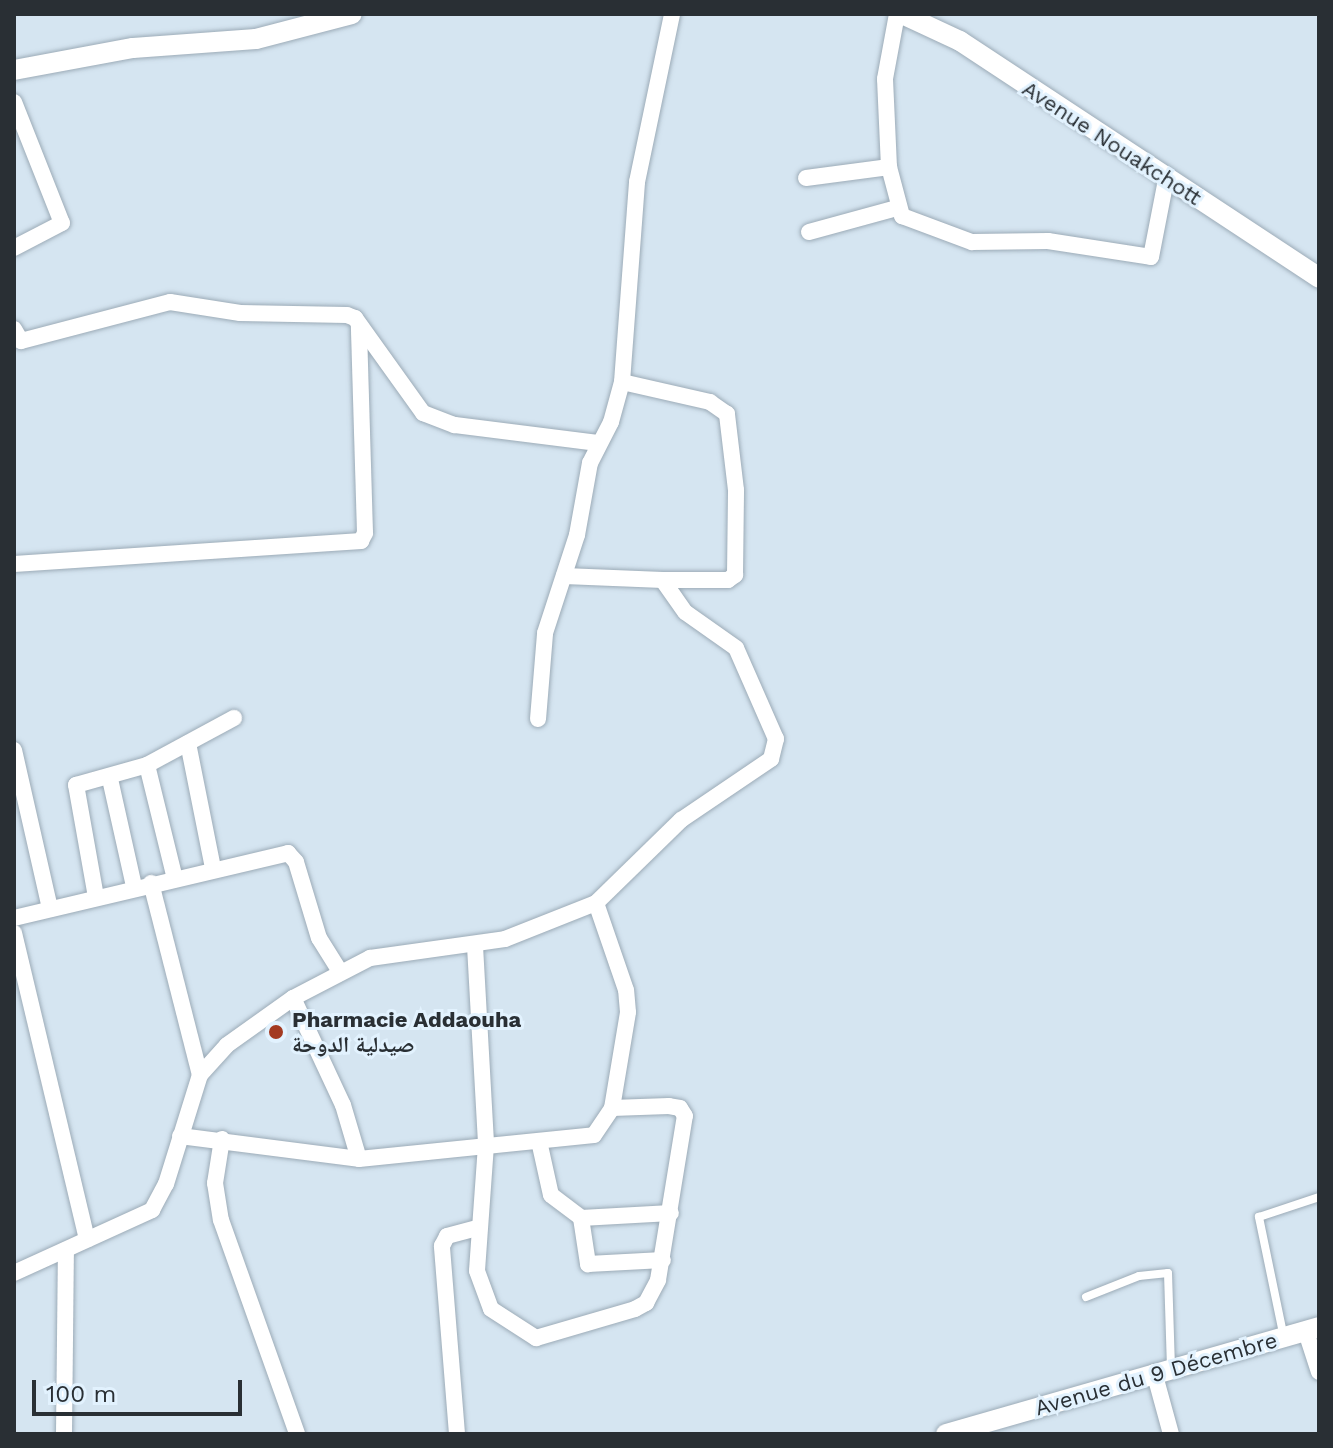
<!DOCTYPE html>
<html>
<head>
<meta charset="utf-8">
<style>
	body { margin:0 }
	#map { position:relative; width:1333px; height:1448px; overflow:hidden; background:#d5e5f1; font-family:"Work Sans","Noto Naskh Arabic",sans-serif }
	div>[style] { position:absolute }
	.roads { filter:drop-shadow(0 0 2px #9cabb7) drop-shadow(0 0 2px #9cabb7) }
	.service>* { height:8px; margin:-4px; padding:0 4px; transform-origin:4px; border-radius:4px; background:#fff }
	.minor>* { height:16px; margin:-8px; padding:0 8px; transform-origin:8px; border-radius:8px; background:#fff }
	.tertiary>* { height:20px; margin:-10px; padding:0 10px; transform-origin:10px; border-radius:10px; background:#fff }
	.dots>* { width:22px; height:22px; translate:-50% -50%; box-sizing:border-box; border:4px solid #e2f2fe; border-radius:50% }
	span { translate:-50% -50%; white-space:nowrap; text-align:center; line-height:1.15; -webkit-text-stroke:6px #e2f2fe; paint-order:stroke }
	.street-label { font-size:22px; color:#292f34 }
	.poi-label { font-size:22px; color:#292f34; font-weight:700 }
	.left { translate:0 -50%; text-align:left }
	.frame { position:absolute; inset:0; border:16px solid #292f34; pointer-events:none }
	.scale { position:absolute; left:32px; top:1380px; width:210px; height:36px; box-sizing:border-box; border:4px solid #292f34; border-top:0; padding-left:10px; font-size:24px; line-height:28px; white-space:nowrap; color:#292f34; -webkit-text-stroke:6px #e2f2fe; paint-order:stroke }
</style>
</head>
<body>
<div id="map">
	<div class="roads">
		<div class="service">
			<i style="left:1086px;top:1297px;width:57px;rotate:-21.6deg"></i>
			<i style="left:1139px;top:1276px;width:29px;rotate:-6deg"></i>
			<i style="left:1168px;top:1273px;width:95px;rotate:88.2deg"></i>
			<i style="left:1284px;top:1338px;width:124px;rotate:-101.7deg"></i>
			<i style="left:1259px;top:1217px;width:63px;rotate:-18.4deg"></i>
		</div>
		<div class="minor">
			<i style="left:897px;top:14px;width:66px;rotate:100.5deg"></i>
			<i style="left:885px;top:79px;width:88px;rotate:87.4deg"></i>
			<i style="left:889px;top:167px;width:51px;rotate:75.1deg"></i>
			<i style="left:902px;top:216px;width:75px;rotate:20.4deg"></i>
			<i style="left:972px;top:242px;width:76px;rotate:-0.8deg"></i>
			<i style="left:1048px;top:241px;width:104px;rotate:8.8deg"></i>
			<i style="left:1151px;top:257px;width:78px;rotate:-79deg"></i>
			<i style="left:14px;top:102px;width:130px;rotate:68.4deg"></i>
			<i style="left:62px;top:223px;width:54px;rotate:152.5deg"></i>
			<i style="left:806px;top:178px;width:84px;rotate:-7.5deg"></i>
			<i style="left:809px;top:232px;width:91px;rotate:-15.3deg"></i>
			<i style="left:14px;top:329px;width:14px;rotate:60deg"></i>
			<i style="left:21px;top:341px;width:154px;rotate:-14.7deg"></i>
			<i style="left:170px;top:302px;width:71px;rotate:8.9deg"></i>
			<i style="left:240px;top:313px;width:107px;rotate:1.1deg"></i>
			<i style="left:347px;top:315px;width:9px;rotate:21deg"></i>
			<i style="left:355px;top:318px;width:117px;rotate:54.4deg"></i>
			<i style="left:423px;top:413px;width:34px;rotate:21deg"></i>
			<i style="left:455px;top:425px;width:144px;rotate:7.2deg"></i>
			<i style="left:14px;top:564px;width:348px;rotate:-3.8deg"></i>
			<i style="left:361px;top:541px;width:9px;rotate:-63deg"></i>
			<i style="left:365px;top:533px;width:207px;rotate:-91.7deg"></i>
			<i style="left:564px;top:576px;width:99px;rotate:2.3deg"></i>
			<i style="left:663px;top:580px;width:65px"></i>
			<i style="left:728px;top:580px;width:9px;rotate:-36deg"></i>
			<i style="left:735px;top:575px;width:85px;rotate:-89.3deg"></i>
			<i style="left:736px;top:490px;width:77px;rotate:-96.8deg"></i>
			<i style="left:727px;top:414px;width:21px;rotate:-145deg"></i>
			<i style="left:710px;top:402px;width:90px;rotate:-167.2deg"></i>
			<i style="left:538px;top:719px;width:86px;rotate:-85.3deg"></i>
			<i style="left:545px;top:633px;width:103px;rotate:-71.9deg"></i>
			<i style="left:577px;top:535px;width:73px;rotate:-79.8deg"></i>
			<i style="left:590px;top:463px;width:46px;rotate:-62.9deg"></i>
			<i style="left:611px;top:422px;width:41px;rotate:-74.6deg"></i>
			<i style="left:622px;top:382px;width:201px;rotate:-85.7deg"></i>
			<i style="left:637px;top:182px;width:172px;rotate:-78.2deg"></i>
			<i style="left:188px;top:743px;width:127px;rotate:78.7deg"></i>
			<i style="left:14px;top:750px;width:163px;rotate:77.2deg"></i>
			<i style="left:147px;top:765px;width:117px;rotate:76.2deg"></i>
			<i style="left:110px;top:779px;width:110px;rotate:77.4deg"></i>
			<i style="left:151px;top:883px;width:198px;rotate:75.7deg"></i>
			<i style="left:96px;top:897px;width:114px;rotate:-100.1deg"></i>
			<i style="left:76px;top:785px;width:74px;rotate:-15.7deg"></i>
			<i style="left:147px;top:765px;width:99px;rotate:-28.4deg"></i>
			<i style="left:14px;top:918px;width:282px;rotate:-13.3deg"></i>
			<i style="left:288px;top:853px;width:12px;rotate:48deg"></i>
			<i style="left:296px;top:862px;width:79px;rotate:73.2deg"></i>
			<i style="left:319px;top:938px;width:39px;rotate:58deg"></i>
			<i style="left:14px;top:933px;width:315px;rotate:76.6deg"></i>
			<i style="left:475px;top:946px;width:199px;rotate:86.8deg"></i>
			<i style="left:486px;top:1145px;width:126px;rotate:94.1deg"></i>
			<i style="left:477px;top:1271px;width:40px;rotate:69.8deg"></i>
			<i style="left:491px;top:1309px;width:54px;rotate:32.8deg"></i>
			<i style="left:536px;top:1338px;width:103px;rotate:-16.3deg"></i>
			<i style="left:635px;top:1309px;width:13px;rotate:-29deg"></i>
			<i style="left:646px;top:1303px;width:26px;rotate:-62deg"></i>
			<i style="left:658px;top:1280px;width:166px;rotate:-80.7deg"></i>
			<i style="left:685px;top:1116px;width:9px;rotate:-122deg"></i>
			<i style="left:680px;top:1108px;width:11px;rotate:-170deg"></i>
			<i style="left:669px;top:1106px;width:57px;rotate:178deg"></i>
			<i style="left:293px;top:998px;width:118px;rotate:65deg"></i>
			<i style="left:343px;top:1105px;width:56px;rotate:73.5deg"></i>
			<i style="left:180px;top:1136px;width:180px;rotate:7.3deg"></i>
			<i style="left:359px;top:1159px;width:236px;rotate:-5.8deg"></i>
			<i style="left:594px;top:1135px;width:32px;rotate:-56deg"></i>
			<i style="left:612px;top:1108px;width:97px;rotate:-80.5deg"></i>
			<i style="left:628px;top:1012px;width:22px;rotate:-95deg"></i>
			<i style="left:626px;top:990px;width:92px;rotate:-109deg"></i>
			<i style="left:222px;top:1139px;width:45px;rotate:99deg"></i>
			<i style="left:215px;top:1183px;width:37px;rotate:81deg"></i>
			<i style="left:221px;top:1220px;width:227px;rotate:70.4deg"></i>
			<i style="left:539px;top:1141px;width:55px;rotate:77.5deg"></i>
			<i style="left:551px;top:1195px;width:38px;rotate:37deg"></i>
			<i style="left:581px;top:1218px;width:47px;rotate:81.3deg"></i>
			<i style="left:588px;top:1264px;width:75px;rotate:-3.1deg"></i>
			<i style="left:581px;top:1218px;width:90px;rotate:-3.2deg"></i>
			<i style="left:14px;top:1273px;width:152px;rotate:-24.5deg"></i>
			<i style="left:152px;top:1210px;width:30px;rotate:-62deg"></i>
			<i style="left:166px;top:1184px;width:114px;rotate:-72.7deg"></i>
			<i style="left:200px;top:1075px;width:40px;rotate:-48deg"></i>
			<i style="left:227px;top:1045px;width:81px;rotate:-35.5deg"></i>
			<i style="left:293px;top:998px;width:87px;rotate:-27.5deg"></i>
			<i style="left:370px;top:958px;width:136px;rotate:-8deg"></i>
			<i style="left:505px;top:939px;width:98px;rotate:-21.6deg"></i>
			<i style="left:596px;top:903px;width:119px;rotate:-44.3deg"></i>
			<i style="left:681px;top:820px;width:109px;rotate:-34.1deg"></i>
			<i style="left:771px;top:759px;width:21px;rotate:-76deg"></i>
			<i style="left:776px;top:739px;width:99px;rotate:-113.7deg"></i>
			<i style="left:736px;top:648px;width:62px;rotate:-144.8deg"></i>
			<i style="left:685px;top:612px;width:39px;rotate:-125deg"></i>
			<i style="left:1306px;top:1332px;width:42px;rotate:72deg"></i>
			<i style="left:1154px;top:1372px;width:64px;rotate:74.7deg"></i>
			<i style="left:64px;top:1434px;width:184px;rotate:-89.4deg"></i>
			<i style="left:457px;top:1434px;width:189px;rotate:-94.6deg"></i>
			<i style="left:442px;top:1246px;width:11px;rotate:-63deg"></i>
			<i style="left:447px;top:1236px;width:31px;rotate:-15deg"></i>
		</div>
		<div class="tertiary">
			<i style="left:902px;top:14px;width:64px;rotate:25deg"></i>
			<i style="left:960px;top:41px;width:430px;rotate:33.4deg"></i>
			<i style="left:14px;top:70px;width:121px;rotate:-10.5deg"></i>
			<i style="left:133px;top:48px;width:123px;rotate:-4.2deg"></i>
			<i style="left:256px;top:39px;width:99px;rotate:-14.6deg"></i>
			<i style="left:946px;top:1434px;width:388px;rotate:-16deg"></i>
		</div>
	</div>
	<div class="dots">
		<i style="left:276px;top:1032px;background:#a33a21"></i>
	</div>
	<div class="street-label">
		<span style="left:1112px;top:143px;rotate:33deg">Avenue Nouakchott</span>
		<span style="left:1156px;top:1374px;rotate:-16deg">Avenue du 9 Décembre</span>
	</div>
	<div class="poi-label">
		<span class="left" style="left:292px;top:1032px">Pharmacie Addaouha<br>صيدلية الدوحة</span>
	</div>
	<div class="frame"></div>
	<div class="scale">100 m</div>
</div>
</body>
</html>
